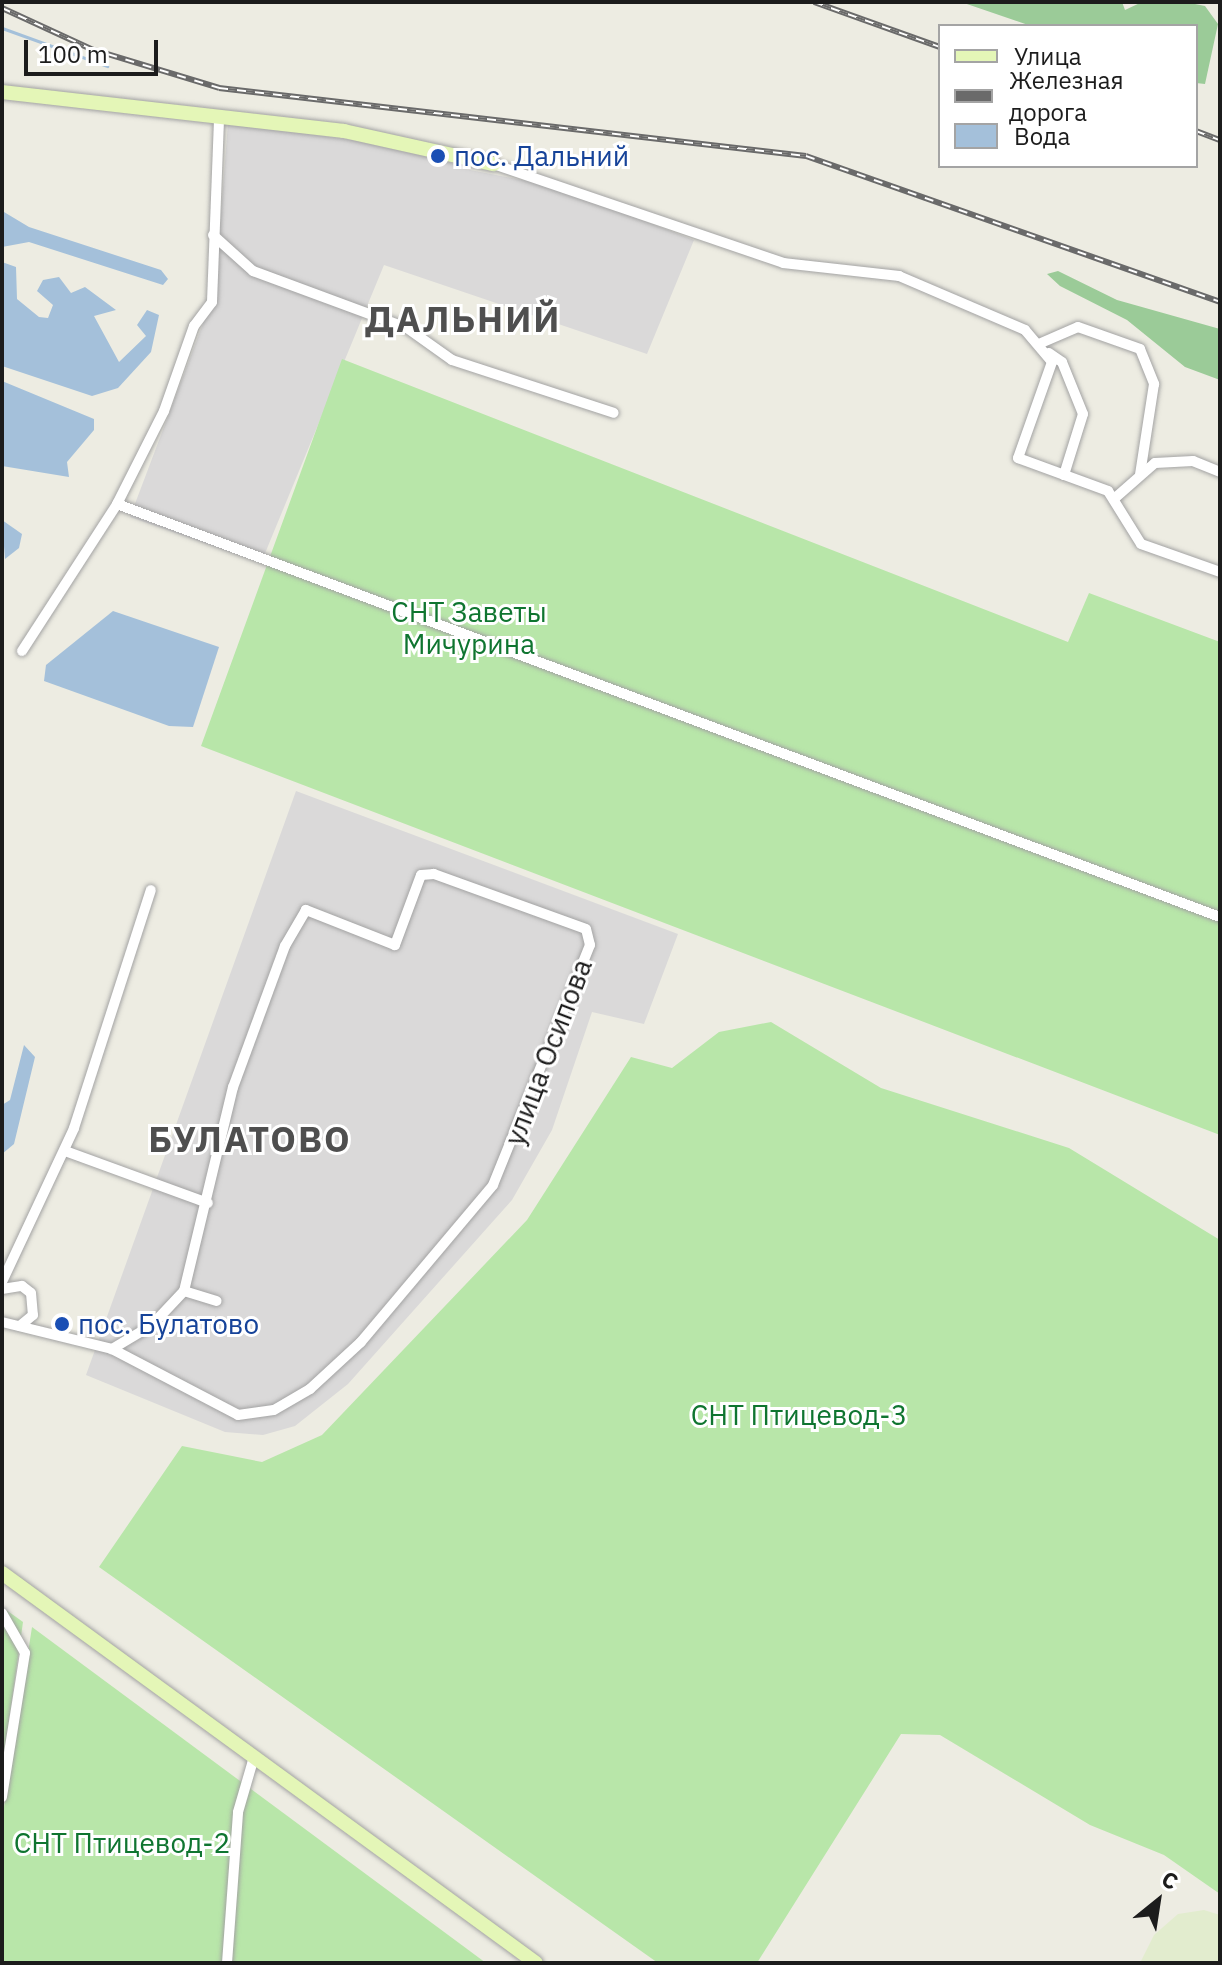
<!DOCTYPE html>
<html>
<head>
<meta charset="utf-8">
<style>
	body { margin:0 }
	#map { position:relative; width:1222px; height:1965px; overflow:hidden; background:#edece2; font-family:"IBM Plex Sans",sans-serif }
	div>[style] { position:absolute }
	.residential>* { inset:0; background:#dad9d9 }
	.farmland>* { inset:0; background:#e2ecce }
	.grass>* { inset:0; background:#b8e6a9 }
	.forest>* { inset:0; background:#9bcb98 }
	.water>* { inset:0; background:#a4c0da }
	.stream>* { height:3px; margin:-1.5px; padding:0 1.5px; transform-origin:1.5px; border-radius:1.5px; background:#a4c0da }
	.roads { filter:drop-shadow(0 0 2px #a3a3a3) drop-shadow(0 0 2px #a3a3a3) }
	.street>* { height:10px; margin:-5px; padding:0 5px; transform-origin:5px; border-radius:5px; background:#fff }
	.secondary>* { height:14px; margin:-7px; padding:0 7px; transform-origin:7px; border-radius:7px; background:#e4f6b7 }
	.rail>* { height:6px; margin-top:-3px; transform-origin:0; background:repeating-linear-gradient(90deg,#fff 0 9px,#6a6a6a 0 18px); box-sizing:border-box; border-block:2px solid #6a6a6a }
	.dots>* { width:22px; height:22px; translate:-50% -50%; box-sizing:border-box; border:4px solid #fff; border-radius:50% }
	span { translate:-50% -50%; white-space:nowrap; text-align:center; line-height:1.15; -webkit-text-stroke:6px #fff; paint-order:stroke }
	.transit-label { font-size:28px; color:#164399 }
	.left { translate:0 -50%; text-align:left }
	.park-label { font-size:28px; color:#0f7530 }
	.street-label { font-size:28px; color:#1c1c1c }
	.district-label { font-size:36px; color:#4f4f4f; font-weight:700; letter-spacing:2px }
	.frame { position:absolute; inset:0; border:4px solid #1c1c1c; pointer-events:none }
	.legend { position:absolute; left:938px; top:24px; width:260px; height:144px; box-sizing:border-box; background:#fff; border:2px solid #a4a4a4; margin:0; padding:10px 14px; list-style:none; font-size:24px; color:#1c1c1c }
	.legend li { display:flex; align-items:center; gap:16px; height:40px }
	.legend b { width:40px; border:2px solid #a4a4a4 }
	.north { position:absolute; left:1118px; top:1861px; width:80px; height:80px; -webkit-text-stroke:6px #fff; paint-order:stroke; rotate:30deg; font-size:22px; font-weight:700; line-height:32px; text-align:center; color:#1c1c1c }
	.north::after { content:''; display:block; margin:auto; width:28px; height:36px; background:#1c1c1c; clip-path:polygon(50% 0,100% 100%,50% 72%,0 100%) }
	.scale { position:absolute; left:24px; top:40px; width:134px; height:36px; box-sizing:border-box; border:4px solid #1c1c1c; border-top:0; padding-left:10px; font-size:24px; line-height:28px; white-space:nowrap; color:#1c1c1c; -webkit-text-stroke:6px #fff; paint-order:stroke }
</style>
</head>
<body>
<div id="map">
	<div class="residential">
		<i style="clip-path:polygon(228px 123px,430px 151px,460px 168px,553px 186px,694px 240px,647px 354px,384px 265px,261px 563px,130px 517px,215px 292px)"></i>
		<i style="clip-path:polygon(296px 791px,678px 934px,644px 1024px,592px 1012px,552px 1130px,512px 1200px,348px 1384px,295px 1426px,263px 1435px,225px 1432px,86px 1375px)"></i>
	</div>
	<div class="farmland">
		<i style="clip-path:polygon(1204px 1910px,1220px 1915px,1220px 1963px,1140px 1963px,1154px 1935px,1178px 1914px)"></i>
	</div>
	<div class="grass">
		<i style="clip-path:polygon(342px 359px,1068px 642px,1089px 593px,1220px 642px,1220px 1135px,201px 746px)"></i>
		<i style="clip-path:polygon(771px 1022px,881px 1088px,1069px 1148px,1220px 1240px,1220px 1894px,1164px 1855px,1090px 1825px,940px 1735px,901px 1734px,757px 1963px,658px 1963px,99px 1567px,182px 1446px,262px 1462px,322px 1435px,527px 1220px,631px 1057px,672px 1068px,719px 1032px)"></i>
		<i style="clip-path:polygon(2px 1607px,23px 1622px,2px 1770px)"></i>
		<i style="clip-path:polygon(32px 1627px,486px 1963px,2px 1963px,2px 1820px)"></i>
	</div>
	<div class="forest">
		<i style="clip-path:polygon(961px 2px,1122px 2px,1125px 10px,1142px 2px,1185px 2px,1205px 6px,1218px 24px,1205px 84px,1196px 83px,1196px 26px,1031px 26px)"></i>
		<i style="clip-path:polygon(1058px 271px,1117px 300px,1220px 329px,1220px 380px,1185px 367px,1127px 320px,1060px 286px,1047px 274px)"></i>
	</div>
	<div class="water">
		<i style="clip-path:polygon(2px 195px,4px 212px,29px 227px,161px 270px,168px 279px,163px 285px,29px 242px,2px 247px)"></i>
		<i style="clip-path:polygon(2px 262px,16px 267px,17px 299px,39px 317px,48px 318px,53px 305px,37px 291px,43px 280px,59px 277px,71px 293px,85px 287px,116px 310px,94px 316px,119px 362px,146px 336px,137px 325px,147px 310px,159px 315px,151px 352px,118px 388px,92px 396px,2px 366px)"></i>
		<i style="clip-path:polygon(2px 381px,94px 419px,94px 430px,67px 462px,69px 477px,2px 466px)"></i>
		<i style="clip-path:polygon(2px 520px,22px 534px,19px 548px,5px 559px)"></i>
		<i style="clip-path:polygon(113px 611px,219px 647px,193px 727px,169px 726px,44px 681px,46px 665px)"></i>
		<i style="clip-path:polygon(24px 1045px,35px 1057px,14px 1144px,2px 1154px,2px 1105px,10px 1100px)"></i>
	</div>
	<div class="stream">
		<i style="left:2px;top:28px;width:112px;rotate:19.9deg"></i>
	</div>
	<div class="roads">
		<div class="street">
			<i style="left:493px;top:164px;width:306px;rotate:18.8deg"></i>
			<i style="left:783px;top:263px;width:117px;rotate:6.4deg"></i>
			<i style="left:899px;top:276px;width:137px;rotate:23.2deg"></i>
			<i style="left:1025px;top:330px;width:42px;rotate:49.8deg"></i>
			<i style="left:1052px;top:362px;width:102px;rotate:109.5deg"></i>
			<i style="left:1018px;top:458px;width:96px;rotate:20.1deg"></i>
			<i style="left:1108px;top:491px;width:62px;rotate:58.1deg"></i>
			<i style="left:1141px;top:544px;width:84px;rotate:19.5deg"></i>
			<i style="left:213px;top:235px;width:54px;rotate:42deg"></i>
			<i style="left:253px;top:271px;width:164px;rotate:20.3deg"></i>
			<i style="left:407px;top:328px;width:55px;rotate:35.4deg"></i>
			<i style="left:452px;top:360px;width:170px;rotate:18.1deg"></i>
			<i style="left:1041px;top:343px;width:40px;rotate:-23.4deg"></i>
			<i style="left:1078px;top:327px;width:66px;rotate:19.5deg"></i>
			<i style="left:1140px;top:349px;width:38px;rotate:68deg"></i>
			<i style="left:1154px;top:384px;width:91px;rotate:98.8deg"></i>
			<i style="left:1049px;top:353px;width:16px;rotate:35deg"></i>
			<i style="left:1062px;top:362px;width:56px;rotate:68deg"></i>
			<i style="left:1083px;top:414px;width:64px;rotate:107.3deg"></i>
			<i style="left:1115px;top:498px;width:53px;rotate:-41.2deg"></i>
			<i style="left:1155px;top:463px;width:38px;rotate:-3deg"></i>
			<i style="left:1193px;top:461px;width:29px;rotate:22deg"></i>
			<i style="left:117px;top:504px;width:1178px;rotate:20.53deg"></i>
			<i style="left:22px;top:651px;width:175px;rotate:-57.1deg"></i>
			<i style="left:117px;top:504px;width:104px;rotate:-63.2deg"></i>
			<i style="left:164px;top:411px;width:90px;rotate:-70.6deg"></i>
			<i style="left:194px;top:326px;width:30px;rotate:-53deg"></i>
			<i style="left:212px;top:302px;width:185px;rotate:-87.8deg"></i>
			<i style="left:65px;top:1151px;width:152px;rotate:20deg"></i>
			<i style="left:2px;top:1282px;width:170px;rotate:-64.9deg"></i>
			<i style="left:74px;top:1128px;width:250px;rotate:-72.1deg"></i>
			<i style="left:2px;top:1289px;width:20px;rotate:-9deg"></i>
			<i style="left:22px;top:1286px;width:11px;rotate:38deg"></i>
			<i style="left:31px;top:1293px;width:22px;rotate:85deg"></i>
			<i style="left:33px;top:1315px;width:17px;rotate:140deg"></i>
			<i style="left:184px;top:1291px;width:34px;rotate:17deg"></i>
			<i style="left:2px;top:1322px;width:113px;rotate:13.8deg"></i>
			<i style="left:112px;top:1349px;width:142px;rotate:27.6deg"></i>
			<i style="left:238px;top:1415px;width:36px;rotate:-8deg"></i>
			<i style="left:274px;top:1410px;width:42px;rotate:-30.3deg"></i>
			<i style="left:310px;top:1389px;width:69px;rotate:-42.7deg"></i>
			<i style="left:361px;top:1342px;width:205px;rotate:-49.9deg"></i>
			<i style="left:493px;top:1185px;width:259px;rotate:-68deg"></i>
			<i style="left:590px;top:945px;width:16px;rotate:-104deg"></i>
			<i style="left:586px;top:929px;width:162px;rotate:-160.1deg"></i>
			<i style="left:434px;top:874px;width:13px;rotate:176deg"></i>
			<i style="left:421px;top:875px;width:75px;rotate:110.4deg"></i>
			<i style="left:395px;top:945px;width:96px;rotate:-158.5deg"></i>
			<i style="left:306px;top:910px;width:42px;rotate:120.3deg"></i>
			<i style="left:285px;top:946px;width:150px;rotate:110.2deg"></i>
			<i style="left:233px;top:1087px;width:210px;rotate:103.5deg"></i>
			<i style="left:184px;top:1291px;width:47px;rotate:133.3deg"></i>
			<i style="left:152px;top:1325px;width:47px;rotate:149deg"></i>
			<i style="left:2px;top:1613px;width:46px;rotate:60.1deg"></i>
			<i style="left:25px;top:1653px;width:146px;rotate:99.1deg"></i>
			<i style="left:227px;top:1963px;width:151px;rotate:-85.8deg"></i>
			<i style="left:238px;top:1812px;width:57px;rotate:-73.8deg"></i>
		</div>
		<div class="secondary">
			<i style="left:2px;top:92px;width:344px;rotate:6.5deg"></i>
			<i style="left:344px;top:131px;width:153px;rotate:12.5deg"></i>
			<i style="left:2px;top:1573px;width:661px;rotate:36.14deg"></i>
		</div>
	</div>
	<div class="rail">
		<i style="left:814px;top:2px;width:134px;rotate:19.7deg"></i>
		<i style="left:2px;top:8px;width:98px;rotate:24.7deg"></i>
		<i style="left:91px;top:49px;width:134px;rotate:16.9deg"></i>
		<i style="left:219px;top:88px;width:591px;rotate:6.61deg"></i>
		<i style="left:806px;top:156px;width:439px;rotate:19.4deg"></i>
		<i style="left:1196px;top:131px;width:26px;rotate:21deg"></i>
	</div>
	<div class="dots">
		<i style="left:438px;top:156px;background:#1a4fb4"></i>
		<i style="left:62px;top:1324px;background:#1a4fb4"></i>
	</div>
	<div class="transit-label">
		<span class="left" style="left:454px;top:156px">пос. Дальний</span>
		<span class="left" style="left:78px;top:1324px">пос. Булатово</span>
	</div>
	<div class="park-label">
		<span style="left:469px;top:628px">СНТ Заветы<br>Мичурина</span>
		<span style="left:799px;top:1415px">СНТ Птицевод-3</span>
		<span style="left:122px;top:1843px">СНТ Птицевод-2</span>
	</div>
	<div class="street-label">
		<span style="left:548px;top:1052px;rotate:-69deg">улица Осипова</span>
	</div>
	<div class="district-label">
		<span style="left:463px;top:319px">ДАЛЬНИЙ</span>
		<span style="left:250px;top:1139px">БУЛАТОВО</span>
	</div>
	<div class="frame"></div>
	<ul class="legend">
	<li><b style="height:10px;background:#e4f6b7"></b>Улица</li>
	<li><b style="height:10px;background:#6a6a6a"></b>Железная дорога</li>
	<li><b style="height:22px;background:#a4c0da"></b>Вода</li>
	</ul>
	<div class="north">С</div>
	<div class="scale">100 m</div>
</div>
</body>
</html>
